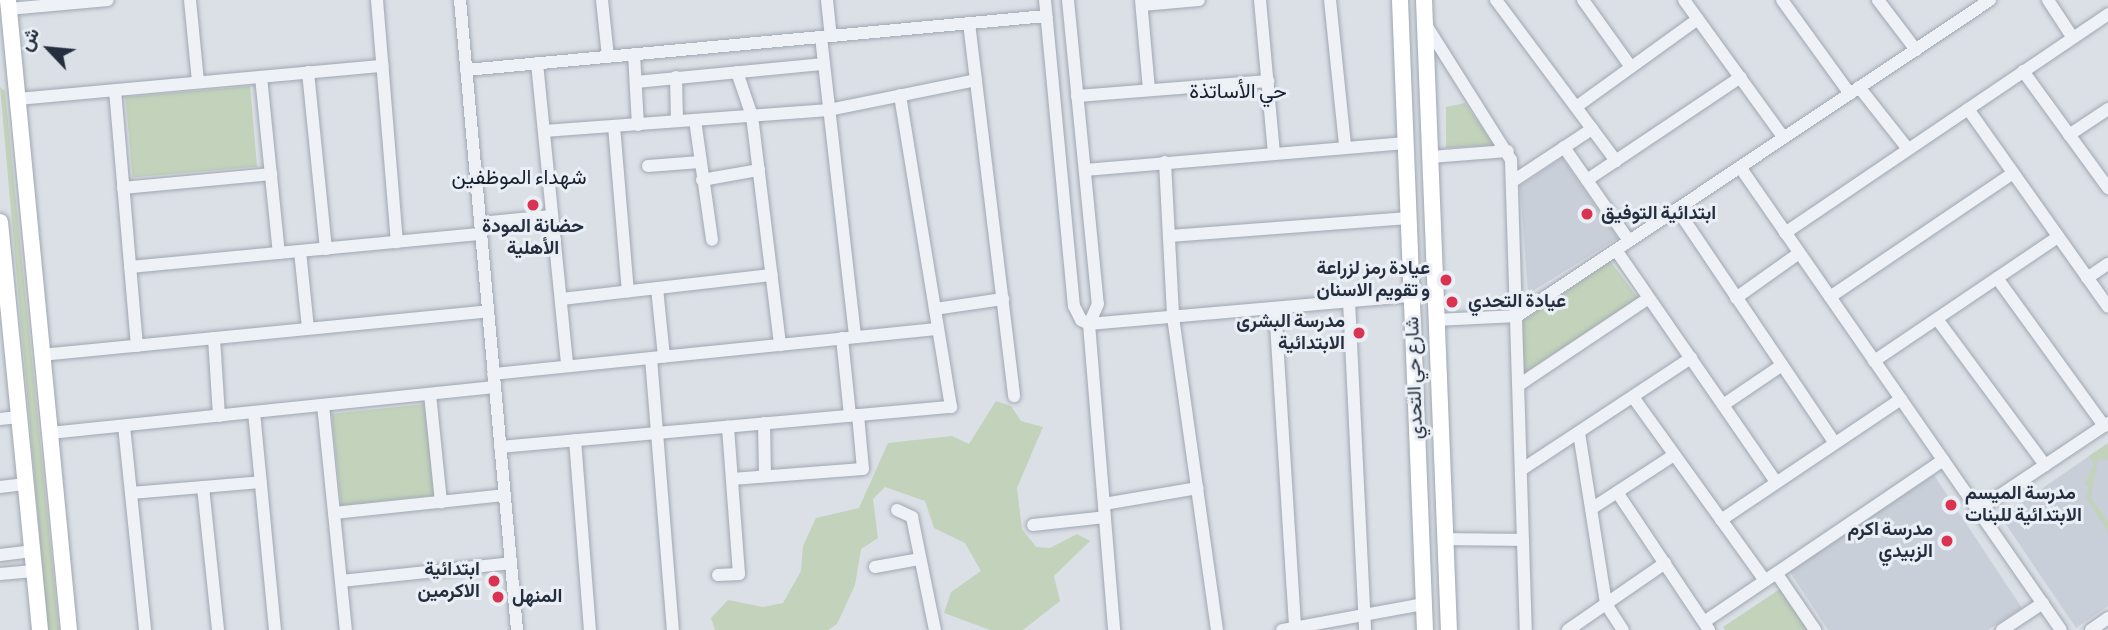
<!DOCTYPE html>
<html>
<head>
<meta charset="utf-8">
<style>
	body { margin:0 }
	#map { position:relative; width:2108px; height:630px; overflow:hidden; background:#dbe0e7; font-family:"Alegreya Sans",Vazirmatn,sans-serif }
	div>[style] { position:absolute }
	.built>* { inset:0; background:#c9cfd9 }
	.green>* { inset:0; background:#c2d2bb; transform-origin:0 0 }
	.roads { filter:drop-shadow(0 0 2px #a0a7b1) drop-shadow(0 0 2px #a0a7b1) }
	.minor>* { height:12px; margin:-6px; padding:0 6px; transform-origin:6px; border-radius:6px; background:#eef1f5 }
	.major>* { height:16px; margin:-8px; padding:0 8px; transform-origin:8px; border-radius:8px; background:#fff }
	.dots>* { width:19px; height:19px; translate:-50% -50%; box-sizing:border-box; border:4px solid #eaeff5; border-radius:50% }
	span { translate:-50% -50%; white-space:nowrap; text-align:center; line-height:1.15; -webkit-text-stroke:6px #eaeff5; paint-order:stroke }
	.poi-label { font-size:19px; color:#242e3e; font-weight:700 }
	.left { translate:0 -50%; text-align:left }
	.right { translate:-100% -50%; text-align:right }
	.street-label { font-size:19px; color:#242e3e }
	.neighbourhood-label { font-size:21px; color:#161f2e }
	.north { position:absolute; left:14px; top:14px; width:70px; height:70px; -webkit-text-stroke:5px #eaeff5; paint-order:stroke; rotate:296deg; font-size:19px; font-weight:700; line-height:28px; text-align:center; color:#242e3e }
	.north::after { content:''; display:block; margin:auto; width:24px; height:32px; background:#242e3e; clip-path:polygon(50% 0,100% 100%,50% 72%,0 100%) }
</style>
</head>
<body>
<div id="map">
	<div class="built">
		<i style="clip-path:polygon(1562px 158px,1618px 238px,1528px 294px,1520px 186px)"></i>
		<i style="clip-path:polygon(2108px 443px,2108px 606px,2076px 628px,2001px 517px)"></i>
		<i style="clip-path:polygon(1934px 475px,2022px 608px,1988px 630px,1828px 630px,1790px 572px)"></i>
	</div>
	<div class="green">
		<i style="left:250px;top:86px;width:81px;height:125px;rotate:85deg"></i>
		<i style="clip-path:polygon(0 87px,5px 91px,59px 630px,48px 630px)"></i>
		<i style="clip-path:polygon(1465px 103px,1494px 145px,1446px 148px,1446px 107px)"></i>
		<i style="clip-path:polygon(1610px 261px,1638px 298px,1524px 373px,1523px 321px)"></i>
		<i style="clip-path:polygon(996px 401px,1011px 406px,1021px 421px,1043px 427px,1017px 488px,1022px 529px,1036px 547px,1050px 548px,1077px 534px,1090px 541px,1054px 576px,1060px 601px,1023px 630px,990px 630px,944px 613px,951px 592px,981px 571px,965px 543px,934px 528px,925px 501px,885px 487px,873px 499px,878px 538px,861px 549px,855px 585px,837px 624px,828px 630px,715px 630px,711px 618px,728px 600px,763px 607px,783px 603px,801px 571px,803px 546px,816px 518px,859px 508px,888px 443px,952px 436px,969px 444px)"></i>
		<i style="left:425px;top:404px;width:92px;height:94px;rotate:84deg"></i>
		<i style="clip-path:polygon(2108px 443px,2108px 460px,2098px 459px,2091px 498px,2108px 522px,2108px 532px,2086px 498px,2089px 486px,2084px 485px,2094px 464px,2089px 456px)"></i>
		<i style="clip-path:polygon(1780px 589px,1807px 630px,1725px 630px,1723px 627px)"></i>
	</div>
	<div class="roads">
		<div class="minor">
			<i style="left:190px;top:0;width:82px;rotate:84.4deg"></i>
			<i style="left:377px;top:0;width:243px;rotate:85.3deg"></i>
			<i style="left:460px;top:0;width:633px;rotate:84.83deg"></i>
			<i style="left:602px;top:0;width:57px;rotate:84deg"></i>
			<i style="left:827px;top:0;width:36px;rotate:84deg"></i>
			<i style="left:1045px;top:0;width:307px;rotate:84.6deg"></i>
			<i style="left:1074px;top:306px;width:16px;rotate:63deg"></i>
			<i style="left:1081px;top:320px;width:9px;rotate:27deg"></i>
			<i style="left:1089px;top:324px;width:324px;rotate:-5deg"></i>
			<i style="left:1068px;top:0;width:305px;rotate:84.4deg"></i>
			<i style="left:1098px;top:304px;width:22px;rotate:114deg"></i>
			<i style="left:1089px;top:324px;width:307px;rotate:85.3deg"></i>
			<i style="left:1141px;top:0;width:90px;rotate:84.9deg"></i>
			<i style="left:1260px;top:0;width:154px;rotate:84.8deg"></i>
			<i style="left:1330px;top:0;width:147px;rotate:84.1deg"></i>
			<i style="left:1496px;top:0;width:201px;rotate:53.3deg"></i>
			<i style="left:1583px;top:0;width:82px;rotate:54.4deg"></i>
			<i style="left:1684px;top:0;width:170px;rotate:54.1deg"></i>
			<i style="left:1782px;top:0;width:116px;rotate:54.1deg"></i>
			<i style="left:1878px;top:0;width:63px;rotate:52.8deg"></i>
			<i style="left:2048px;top:0;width:45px;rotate:56.7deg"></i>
			<i style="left:1142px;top:5px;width:57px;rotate:-5deg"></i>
			<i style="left:9px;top:9px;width:99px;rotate:-5.2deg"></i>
			<i style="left:969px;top:23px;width:376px;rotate:83.1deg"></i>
			<i style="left:1426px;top:25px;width:160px;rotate:57.8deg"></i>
			<i style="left:1511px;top:160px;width:470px;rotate:88.2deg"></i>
			<i style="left:821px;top:37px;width:302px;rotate:83.5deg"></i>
			<i style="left:634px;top:54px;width:71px;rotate:86.8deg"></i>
			<i style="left:537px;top:63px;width:304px;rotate:84.3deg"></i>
			<i style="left:466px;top:70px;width:583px;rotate:-5.32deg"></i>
			<i style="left:2023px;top:71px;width:145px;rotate:54deg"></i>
			<i style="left:308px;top:72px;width:178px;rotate:84.2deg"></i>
			<i style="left:737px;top:72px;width:46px;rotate:71.2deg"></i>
			<i style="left:752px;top:116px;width:231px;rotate:83deg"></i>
			<i style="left:261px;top:77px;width:177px;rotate:84.2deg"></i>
			<i style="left:676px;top:77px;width:44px;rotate:88.7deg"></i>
			<i style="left:636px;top:82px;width:189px;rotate:-5.5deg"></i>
			<i style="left:1859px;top:87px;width:79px;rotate:51.7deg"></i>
			<i style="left:115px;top:90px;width:257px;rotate:85.1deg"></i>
			<i style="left:1077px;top:96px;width:192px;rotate:-4.5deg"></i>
			<i style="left:18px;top:99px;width:366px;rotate:-5.2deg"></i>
			<i style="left:1576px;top:107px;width:150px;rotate:-35.8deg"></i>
			<i style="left:1968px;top:109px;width:242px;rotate:54.7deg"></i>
			<i style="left:695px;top:120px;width:121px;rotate:81.9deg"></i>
			<i style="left:614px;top:126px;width:166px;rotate:85.2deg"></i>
			<i style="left:544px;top:131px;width:286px;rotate:-4.2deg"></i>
			<i style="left:829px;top:110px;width:150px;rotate:-11.5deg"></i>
			<i style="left:2069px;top:135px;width:47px;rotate:-33.7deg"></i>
			<i style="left:1564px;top:147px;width:114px;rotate:55.3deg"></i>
			<i style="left:1430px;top:157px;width:78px;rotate:-4.4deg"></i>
			<i style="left:1165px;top:162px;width:155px;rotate:87deg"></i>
			<i style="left:1173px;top:317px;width:316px;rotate:82deg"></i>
			<i style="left:648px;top:166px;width:52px;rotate:-4.4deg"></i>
			<i style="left:1740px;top:167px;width:563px;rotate:55.27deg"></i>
			<i style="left:1085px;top:170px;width:322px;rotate:-4.8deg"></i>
			<i style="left:702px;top:180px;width:58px;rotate:-10deg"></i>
			<i style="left:1587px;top:180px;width:185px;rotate:-33.8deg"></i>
			<i style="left:1513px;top:181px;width:95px;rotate:-33.4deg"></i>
			<i style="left:123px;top:188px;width:149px;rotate:-5.4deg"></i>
			<i style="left:1677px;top:209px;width:282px;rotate:56deg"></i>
			<i style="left:480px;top:223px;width:72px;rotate:-5.6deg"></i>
			<i style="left:1785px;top:233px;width:390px;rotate:-34.1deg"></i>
			<i style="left:1169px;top:236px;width:241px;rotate:-4.3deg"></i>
			<i style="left:1616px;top:250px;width:282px;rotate:55.4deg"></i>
			<i style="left:300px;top:251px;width:78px;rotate:84.1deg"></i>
			<i style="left:130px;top:267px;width:353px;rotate:-5.4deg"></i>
			<i style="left:1997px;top:278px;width:183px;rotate:54.1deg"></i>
			<i style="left:2087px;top:278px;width:25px;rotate:-34deg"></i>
			<i style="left:657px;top:288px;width:69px;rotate:84.2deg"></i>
			<i style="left:1830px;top:297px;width:221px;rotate:-34.1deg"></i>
			<i style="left:1736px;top:298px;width:77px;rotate:-35.5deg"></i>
			<i style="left:561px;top:299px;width:212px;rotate:-6.5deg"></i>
			<i style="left:1349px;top:301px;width:329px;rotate:87.2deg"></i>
			<i style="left:1275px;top:308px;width:323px;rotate:86.4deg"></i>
			<i style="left:935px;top:309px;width:69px;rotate:-8.4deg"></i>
			<i style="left:1937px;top:319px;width:182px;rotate:53.5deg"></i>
			<i style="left:1436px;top:320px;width:81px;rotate:-2.8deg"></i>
			<i style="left:1517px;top:316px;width:569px;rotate:-33.75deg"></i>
			<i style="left:214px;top:338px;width:78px;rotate:86.3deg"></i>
			<i style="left:842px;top:338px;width:77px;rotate:84.1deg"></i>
			<i style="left:42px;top:355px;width:448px;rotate:-5.6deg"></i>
			<i style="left:651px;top:358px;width:273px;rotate:85.4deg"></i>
			<i style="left:1874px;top:361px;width:222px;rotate:-34deg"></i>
			<i style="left:493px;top:374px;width:447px;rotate:-5.8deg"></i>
			<i style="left:1519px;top:385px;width:156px;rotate:-33.8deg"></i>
			<i style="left:430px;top:394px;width:109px;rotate:84.2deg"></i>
			<i style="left:1633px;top:397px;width:226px;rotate:54.3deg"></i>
			<i style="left:323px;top:405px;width:226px;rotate:84.2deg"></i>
			<i style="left:1723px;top:405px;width:71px;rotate:-34.1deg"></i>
			<i style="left:254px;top:412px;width:219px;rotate:84.5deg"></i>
			<i style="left:0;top:419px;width:19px;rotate:-6deg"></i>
			<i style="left:764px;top:423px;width:53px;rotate:88.9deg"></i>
			<i style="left:124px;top:426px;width:205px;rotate:84.1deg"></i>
			<i style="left:50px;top:433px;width:447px;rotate:-5.9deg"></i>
			<i style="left:1579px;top:433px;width:173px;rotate:81deg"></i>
			<i style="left:1606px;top:604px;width:31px;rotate:57deg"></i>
			<i style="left:575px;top:440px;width:191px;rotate:85.5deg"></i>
			<i style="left:500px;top:447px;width:453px;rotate:-5.1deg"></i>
			<i style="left:951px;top:407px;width:316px;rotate:-99.3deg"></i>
			<i style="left:1521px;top:470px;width:204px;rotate:-33.4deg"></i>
			<i style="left:732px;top:479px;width:131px;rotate:-4.4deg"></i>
			<i style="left:863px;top:469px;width:54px;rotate:-95.3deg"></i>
			<i style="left:0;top:487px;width:26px;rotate:-7deg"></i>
			<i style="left:203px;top:487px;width:144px;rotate:84deg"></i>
			<i style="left:1617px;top:492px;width:166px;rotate:56.3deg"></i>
			<i style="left:131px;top:493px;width:130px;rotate:-4.8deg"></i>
			<i style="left:1104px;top:504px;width:95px;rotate:-9.7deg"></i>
			<i style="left:1591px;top:509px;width:99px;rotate:-33deg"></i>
			<i style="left:897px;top:510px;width:17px;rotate:25deg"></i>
			<i style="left:912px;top:517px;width:115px;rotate:78.5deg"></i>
			<i style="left:1978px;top:510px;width:156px;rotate:-33.8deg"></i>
			<i style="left:334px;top:513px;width:171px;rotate:-6deg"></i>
			<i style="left:1721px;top:520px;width:217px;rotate:-33.9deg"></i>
			<i style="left:1033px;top:525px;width:72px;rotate:-6.3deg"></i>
			<i style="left:1445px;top:539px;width:78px;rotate:0.7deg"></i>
			<i style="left:0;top:555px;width:32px;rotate:-7deg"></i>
			<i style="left:875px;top:567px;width:46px;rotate:-10.1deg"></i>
			<i style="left:0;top:574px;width:34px;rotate:-5deg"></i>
			<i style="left:1777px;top:574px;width:68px;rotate:55.8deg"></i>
			<i style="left:718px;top:575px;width:21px;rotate:-3deg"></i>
			<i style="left:739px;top:574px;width:148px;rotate:-94.3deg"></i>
			<i style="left:341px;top:581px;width:171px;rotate:-6deg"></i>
			<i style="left:1704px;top:622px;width:289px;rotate:-34.1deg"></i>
			<i style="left:1282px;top:630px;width:144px;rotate:-10.4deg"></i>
			<i style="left:1568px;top:630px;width:118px;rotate:-34.6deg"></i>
			<i style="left:2002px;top:630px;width:49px;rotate:-33.4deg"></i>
			<i style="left:2091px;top:630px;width:21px;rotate:-35deg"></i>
		</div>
		<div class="major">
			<i style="left:8px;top:0;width:633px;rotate:84.47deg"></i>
			<i style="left:1400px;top:0;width:630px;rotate:87.73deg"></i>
			<i style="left:1424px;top:0;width:630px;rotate:87.73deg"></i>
			<i style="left:0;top:222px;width:410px;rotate:84.4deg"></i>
		</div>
	</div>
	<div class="dots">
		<i style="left:533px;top:205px;background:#da3251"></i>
		<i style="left:1587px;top:214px;background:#da3251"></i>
		<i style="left:1446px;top:280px;background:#da3251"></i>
		<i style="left:1452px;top:302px;background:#da3251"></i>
		<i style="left:1359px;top:333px;background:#da3251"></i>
		<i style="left:1951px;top:505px;background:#da3251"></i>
		<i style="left:1947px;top:541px;background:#da3251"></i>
		<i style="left:494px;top:581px;background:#da3251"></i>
		<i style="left:498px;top:597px;background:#da3251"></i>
	</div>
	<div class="poi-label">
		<span class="left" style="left:1601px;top:214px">ابتدائية التوفيق</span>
		<span style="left:533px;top:238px">حضانة المودة<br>الأهلية</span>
		<span class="right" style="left:1430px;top:280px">عيادة رمز لزراعة<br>و تقويم الاسنان</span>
		<span class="left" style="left:1468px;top:302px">عيادة التحدي</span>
		<span class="right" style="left:1345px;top:333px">مدرسة البشرى<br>الابتدائية</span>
		<span class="left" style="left:1965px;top:505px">مدرسة الميسم<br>الابتدائية للبنات</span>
		<span class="right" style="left:1933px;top:541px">مدرسة اكرم<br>الزبيدي</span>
		<span class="right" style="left:480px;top:581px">ابتدائية<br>الاكرمين</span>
		<span class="left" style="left:512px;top:597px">المنهل</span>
	</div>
	<div class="street-label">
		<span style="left:1415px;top:378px;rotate:-92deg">شارع حي التحدي</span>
	</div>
	<div class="neighbourhood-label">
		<span style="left:1238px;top:92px">حي الأساتذة</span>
		<span style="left:519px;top:178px">شهداء الموظفين</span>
	</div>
	<div class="north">ش</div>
</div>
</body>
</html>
